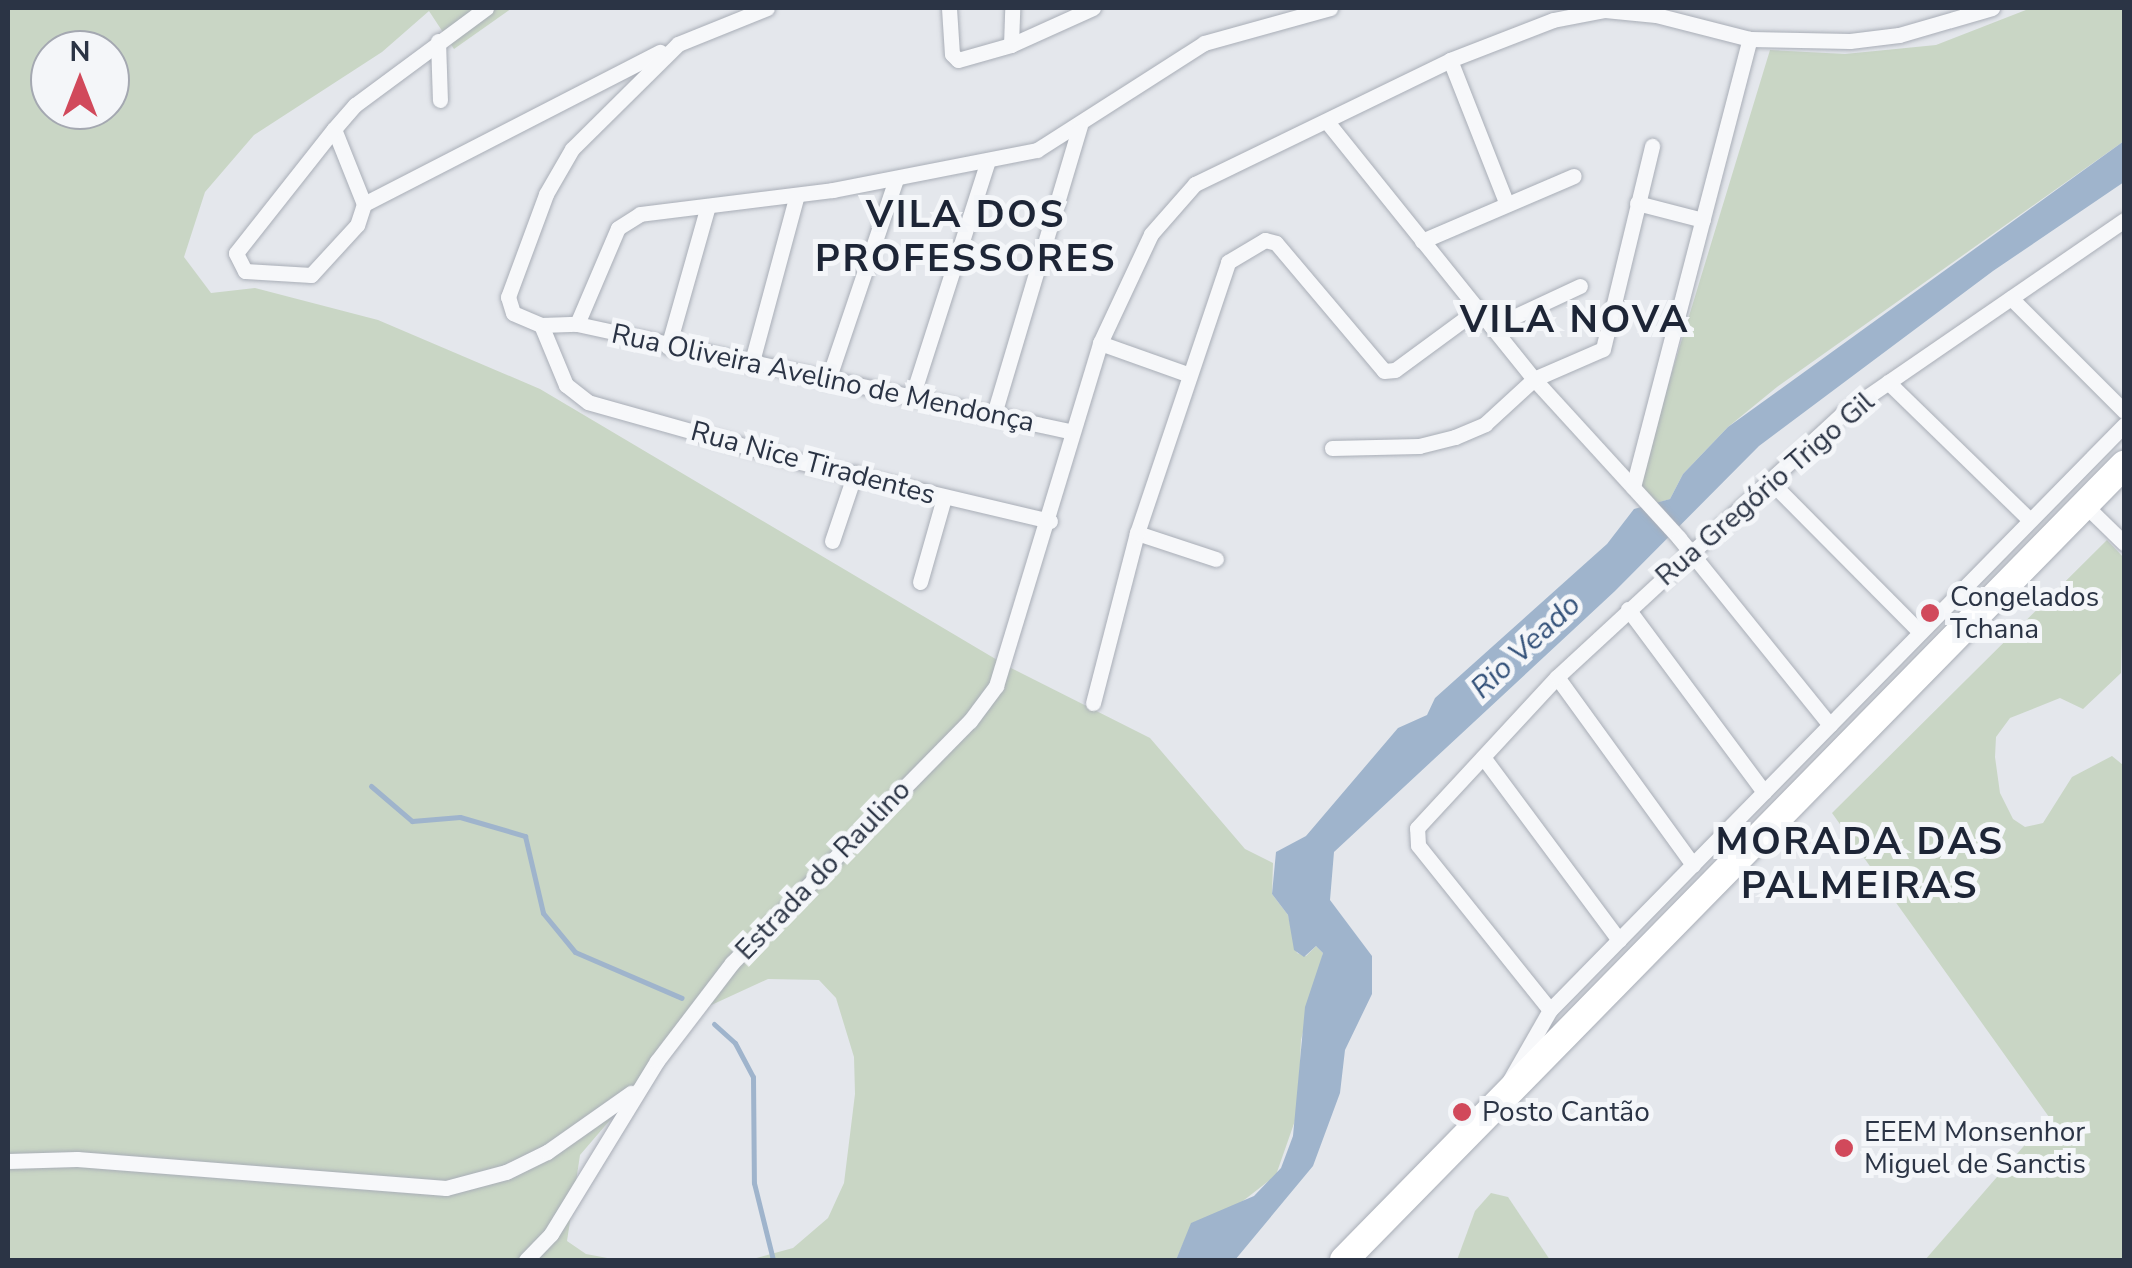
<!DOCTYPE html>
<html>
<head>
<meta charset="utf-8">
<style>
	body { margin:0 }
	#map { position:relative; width:2132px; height:1268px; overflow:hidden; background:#e4e7ec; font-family:"Nunito Sans",sans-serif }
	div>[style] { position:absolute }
	.green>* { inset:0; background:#c9d6c5 }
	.water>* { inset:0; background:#9fb4cc }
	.stream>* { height:5px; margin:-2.5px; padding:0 2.5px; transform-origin:2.5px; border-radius:2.5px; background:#9fb4cc }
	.roads { filter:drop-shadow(0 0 2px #a9aeb7) drop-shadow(0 0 2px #a9aeb7) }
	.street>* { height:15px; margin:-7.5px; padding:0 7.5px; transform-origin:7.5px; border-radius:7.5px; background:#f7f8fa }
	.highway>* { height:28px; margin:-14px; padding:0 14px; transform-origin:14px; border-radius:14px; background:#fff }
	.dots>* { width:28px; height:28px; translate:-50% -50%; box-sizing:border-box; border:5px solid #f4f6f9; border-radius:50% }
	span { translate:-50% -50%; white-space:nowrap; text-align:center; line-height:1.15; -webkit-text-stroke:10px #f4f6f9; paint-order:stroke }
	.street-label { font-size:28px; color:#2b3445 }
	.poi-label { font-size:28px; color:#2b3445 }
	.left { translate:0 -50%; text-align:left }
	.water-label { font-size:30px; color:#34527a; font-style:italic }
	.district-label { font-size:38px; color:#1d2536; font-weight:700; letter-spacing:2.5px }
	.frame { position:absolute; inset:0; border:10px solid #2b3445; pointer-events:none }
	.north { position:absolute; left:30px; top:30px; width:100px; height:100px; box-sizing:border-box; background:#f4f6f9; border:2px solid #a4a8b1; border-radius:50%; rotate:0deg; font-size:28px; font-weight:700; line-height:40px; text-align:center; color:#2b3445 }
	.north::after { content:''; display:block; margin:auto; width:35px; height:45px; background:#d1495b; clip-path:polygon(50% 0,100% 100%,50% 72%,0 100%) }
</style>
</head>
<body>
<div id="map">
	<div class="green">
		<i style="clip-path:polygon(evenodd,8px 8px,512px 8px,454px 49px,429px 11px,382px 52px,254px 135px,205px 192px,184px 257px,211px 293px,255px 288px,378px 320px,540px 389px,1009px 667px,1150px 738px,1245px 849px,1273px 863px,1272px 894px,1288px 915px,1297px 953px,1306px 956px,1316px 946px,1323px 953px,1301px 1040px,1298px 1112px,1276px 1175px,1234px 1208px,1192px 1223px,1176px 1260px,749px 1260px,793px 1248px,828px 1218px,844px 1183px,855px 1094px,854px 1057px,836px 998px,819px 980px,768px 979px,707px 1007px,580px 1155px,567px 1241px,586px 1254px,618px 1260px,8px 1260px,8px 8px,50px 50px,110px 50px,110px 110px,50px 110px,50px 50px)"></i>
		<i style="clip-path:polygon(2031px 8px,2124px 8px,2124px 141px,1777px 387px,1728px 427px,1683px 474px,1670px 499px,1646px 506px,1638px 496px,1665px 395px,1770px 50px,1845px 54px,1936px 45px)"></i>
		<i style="clip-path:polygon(2107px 540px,2124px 558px,2121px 673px,2083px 709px,2060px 698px,2010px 718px,1996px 737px,1995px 757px,2000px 793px,2013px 819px,2025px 827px,2043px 823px,2072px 777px,2112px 756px,2123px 765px,2124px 1260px,1925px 1260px,2049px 1117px,1832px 813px)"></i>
		<i style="clip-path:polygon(1491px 1193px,1508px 1197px,1550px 1260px,1457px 1260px,1475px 1211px)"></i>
	</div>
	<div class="water">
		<i style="clip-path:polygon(2124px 141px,2124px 182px,1993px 271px,1759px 446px,1615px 591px,1334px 852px,1330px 900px,1372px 956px,1372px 994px,1345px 1050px,1340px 1093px,1313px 1166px,1235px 1260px,1176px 1260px,1191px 1223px,1254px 1196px,1281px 1168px,1293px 1136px,1305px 1007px,1323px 953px,1316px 946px,1304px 957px,1294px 950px,1288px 915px,1272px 894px,1276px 852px,1306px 836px,1398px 728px,1427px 715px,1435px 698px,1607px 544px,1634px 509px,1670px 499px,1683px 474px,1728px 427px)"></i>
	</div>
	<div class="stream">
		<i style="left:371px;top:786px;width:54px;rotate:40.5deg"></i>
		<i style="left:412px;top:821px;width:48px;rotate:-4.8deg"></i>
		<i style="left:460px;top:817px;width:68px;rotate:16.3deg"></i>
		<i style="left:525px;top:836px;width:79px;rotate:76.8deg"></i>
		<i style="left:543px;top:913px;width:50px;rotate:50.6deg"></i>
		<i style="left:575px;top:952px;width:116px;rotate:23.3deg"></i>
		<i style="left:714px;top:1024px;width:28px;rotate:42deg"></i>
		<i style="left:735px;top:1043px;width:38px;rotate:62deg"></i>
		<i style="left:753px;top:1077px;width:106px;rotate:89.5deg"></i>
		<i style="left:754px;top:1183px;width:79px;rotate:76.1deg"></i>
	</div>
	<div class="roads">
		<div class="street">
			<i style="left:949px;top:8px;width:46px;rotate:86.3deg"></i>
			<i style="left:952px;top:54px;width:8px;rotate:45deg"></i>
			<i style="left:958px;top:60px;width:55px;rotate:-15.8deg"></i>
			<i style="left:1011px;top:45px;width:90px;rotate:-24.3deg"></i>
			<i style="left:438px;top:41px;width:59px;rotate:88.1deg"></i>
			<i style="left:1011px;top:45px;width:37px;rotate:-88deg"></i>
			<i style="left:1450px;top:60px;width:153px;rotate:68.5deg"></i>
			<i style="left:1328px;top:123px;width:329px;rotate:51.2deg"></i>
			<i style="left:1534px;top:379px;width:215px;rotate:47.6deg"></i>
			<i style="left:1679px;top:538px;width:240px;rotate:51.1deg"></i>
			<i style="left:334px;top:129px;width:81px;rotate:68.2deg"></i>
			<i style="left:364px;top:204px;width:22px;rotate:108deg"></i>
			<i style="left:357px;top:225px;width:68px;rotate:132.6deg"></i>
			<i style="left:311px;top:275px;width:66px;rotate:-176.5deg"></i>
			<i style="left:245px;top:271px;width:20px;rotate:-117deg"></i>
			<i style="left:236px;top:253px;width:158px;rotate:-51.7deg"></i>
			<i style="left:334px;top:129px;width:32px;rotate:-49deg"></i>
			<i style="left:355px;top:105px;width:163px;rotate:-36.5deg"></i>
			<i style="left:1637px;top:203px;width:68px;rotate:14.4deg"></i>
			<i style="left:364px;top:204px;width:333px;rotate:-27.2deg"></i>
			<i style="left:1422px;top:241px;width:165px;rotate:-23.2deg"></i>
			<i style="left:2011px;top:298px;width:160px;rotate:45deg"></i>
			<i style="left:577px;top:324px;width:104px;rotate:-66.9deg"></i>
			<i style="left:618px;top:228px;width:26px;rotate:-32deg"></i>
			<i style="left:640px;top:214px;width:194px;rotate:-7.1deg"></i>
			<i style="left:833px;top:190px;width:208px;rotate:-11.1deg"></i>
			<i style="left:1037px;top:150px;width:198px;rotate:-32.6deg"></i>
			<i style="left:1204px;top:43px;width:131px;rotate:-15.5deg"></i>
			<i style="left:541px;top:325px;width:30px;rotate:-157deg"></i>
			<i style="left:513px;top:313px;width:17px;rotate:-107deg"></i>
			<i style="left:508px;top:297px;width:110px;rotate:-69.7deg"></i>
			<i style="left:546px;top:194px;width:52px;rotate:-60deg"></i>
			<i style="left:572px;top:149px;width:149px;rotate:-44.7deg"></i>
			<i style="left:678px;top:44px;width:96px;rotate:-22deg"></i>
			<i style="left:1492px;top:327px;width:97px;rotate:-25deg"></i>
			<i style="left:1100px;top:343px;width:92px;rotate:19.6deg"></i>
			<i style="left:668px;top:347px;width:143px;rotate:-74.2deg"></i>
			<i style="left:751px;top:365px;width:176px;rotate:-74.9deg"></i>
			<i style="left:828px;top:380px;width:212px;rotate:-71.3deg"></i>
			<i style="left:1888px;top:382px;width:197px;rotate:44.2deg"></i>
			<i style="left:912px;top:397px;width:245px;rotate:-72.2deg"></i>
			<i style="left:994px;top:414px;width:301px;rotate:-73.4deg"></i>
			<i style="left:1332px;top:448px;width:87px;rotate:-1.3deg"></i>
			<i style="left:1419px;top:446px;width:37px;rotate:-14deg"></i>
			<i style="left:1455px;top:437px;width:33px;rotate:-23deg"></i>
			<i style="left:1485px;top:424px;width:67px;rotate:-42.6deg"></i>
			<i style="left:1534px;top:379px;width:75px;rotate:-23.5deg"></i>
			<i style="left:1603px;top:349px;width:209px;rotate:-76.4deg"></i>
			<i style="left:1769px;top:480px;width:214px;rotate:45.2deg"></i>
			<i style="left:1633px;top:487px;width:463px;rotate:-75.4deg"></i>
			<i style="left:2084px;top:504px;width:56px;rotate:44.3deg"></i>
			<i style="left:1050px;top:521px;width:256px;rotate:-166.7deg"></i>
			<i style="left:801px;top:462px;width:221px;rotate:-164.3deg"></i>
			<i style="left:588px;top:402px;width:28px;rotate:-142deg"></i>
			<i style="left:566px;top:385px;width:65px;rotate:-112.6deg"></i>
			<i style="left:541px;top:325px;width:36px;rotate:-2deg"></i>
			<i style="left:577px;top:324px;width:504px;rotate:12.27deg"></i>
			<i style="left:1137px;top:533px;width:83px;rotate:18.2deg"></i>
			<i style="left:832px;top:541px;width:72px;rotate:-71.3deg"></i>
			<i style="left:920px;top:582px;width:87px;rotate:-74.1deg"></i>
			<i style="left:1628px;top:609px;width:228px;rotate:53.4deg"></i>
			<i style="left:1557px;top:677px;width:232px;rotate:54.1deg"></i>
			<i style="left:1093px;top:703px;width:176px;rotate:-75.5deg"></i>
			<i style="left:1137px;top:533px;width:286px;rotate:-71.4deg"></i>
			<i style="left:1228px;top:262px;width:43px;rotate:-30.7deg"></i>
			<i style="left:1265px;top:240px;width:11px;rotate:15deg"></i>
			<i style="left:1276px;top:243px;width:167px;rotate:49.8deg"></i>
			<i style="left:1384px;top:371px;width:11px;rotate:-5deg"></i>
			<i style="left:1395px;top:370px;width:103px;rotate:-36.3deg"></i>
			<i style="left:1483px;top:757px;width:228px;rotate:53.4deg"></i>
			<i style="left:1550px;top:1010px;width:211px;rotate:-128.7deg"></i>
			<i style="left:1418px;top:845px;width:17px;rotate:-93deg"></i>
			<i style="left:1417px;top:828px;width:206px;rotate:-47.2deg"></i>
			<i style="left:1557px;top:677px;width:388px;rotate:-42.7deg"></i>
			<i style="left:1842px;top:414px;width:342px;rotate:-34.5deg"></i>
			<i style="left:1510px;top:1080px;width:81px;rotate:-60.3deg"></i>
			<i style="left:1550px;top:1010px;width:820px;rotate:-45.54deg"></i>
			<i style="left:8px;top:1161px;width:69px;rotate:-1.7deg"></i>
			<i style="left:77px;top:1159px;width:370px;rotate:4.5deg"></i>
			<i style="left:446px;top:1188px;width:62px;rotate:-14.9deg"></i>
			<i style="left:506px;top:1172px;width:46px;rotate:-26deg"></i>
			<i style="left:547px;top:1152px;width:103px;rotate:-35.1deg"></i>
			<i style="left:526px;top:1260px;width:36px;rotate:-46deg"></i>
			<i style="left:551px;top:1234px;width:203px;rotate:-58.5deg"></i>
			<i style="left:657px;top:1061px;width:123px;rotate:-52.6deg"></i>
			<i style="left:732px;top:963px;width:339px;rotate:-45.5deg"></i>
			<i style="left:970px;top:721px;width:44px;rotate:-53.4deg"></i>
			<i style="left:996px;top:686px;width:358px;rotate:-73.1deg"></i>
			<i style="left:1100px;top:343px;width:120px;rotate:-64.9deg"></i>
			<i style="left:1151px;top:234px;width:67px;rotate:-48.7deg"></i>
			<i style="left:1195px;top:184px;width:284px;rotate:-25.9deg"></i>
			<i style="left:1450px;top:60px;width:110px;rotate:-21.2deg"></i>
			<i style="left:1553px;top:20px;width:53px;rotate:-10.9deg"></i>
			<i style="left:1605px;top:10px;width:51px;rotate:5.6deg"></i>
			<i style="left:1656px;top:15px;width:97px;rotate:14.3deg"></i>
			<i style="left:1750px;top:39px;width:100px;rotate:1.1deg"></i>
			<i style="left:1850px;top:41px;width:49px;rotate:-7deg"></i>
			<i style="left:1899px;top:35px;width:97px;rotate:-16.2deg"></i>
		</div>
		<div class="highway">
			<i style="left:1344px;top:1260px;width:1114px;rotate:-45.55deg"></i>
		</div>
	</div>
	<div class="dots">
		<i style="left:1930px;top:613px;background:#d1495b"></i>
		<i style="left:1462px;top:1112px;background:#d1495b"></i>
		<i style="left:1844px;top:1148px;background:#d1495b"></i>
	</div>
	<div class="street-label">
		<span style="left:823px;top:378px;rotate:12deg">Rua Oliveira Avelino de Mendonça</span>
		<span style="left:813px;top:463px;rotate:15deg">Rua Nice Tiradentes</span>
		<span style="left:1765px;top:489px;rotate:-41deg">Rua Gregório Trigo Gil</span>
		<span style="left:823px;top:870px;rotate:-46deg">Estrada do Raulino</span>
	</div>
	<div class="poi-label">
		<span class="left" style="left:1950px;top:613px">Congelados<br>Tchana</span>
		<span class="left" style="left:1482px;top:1112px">Posto Cantão</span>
		<span class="left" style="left:1864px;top:1148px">EEEM Monsenhor<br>Miguel de Sanctis</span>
	</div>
	<div class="water-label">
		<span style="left:1526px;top:647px;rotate:-43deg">Rio Veado</span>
	</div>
	<div class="district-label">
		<span style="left:966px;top:237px">VILA DOS<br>PROFESSORES</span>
		<span style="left:1575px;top:320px">VILA NOVA</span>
		<span style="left:1860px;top:864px">MORADA DAS<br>PALMEIRAS</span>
	</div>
	<div class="frame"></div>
	<div class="north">N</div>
</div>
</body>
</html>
